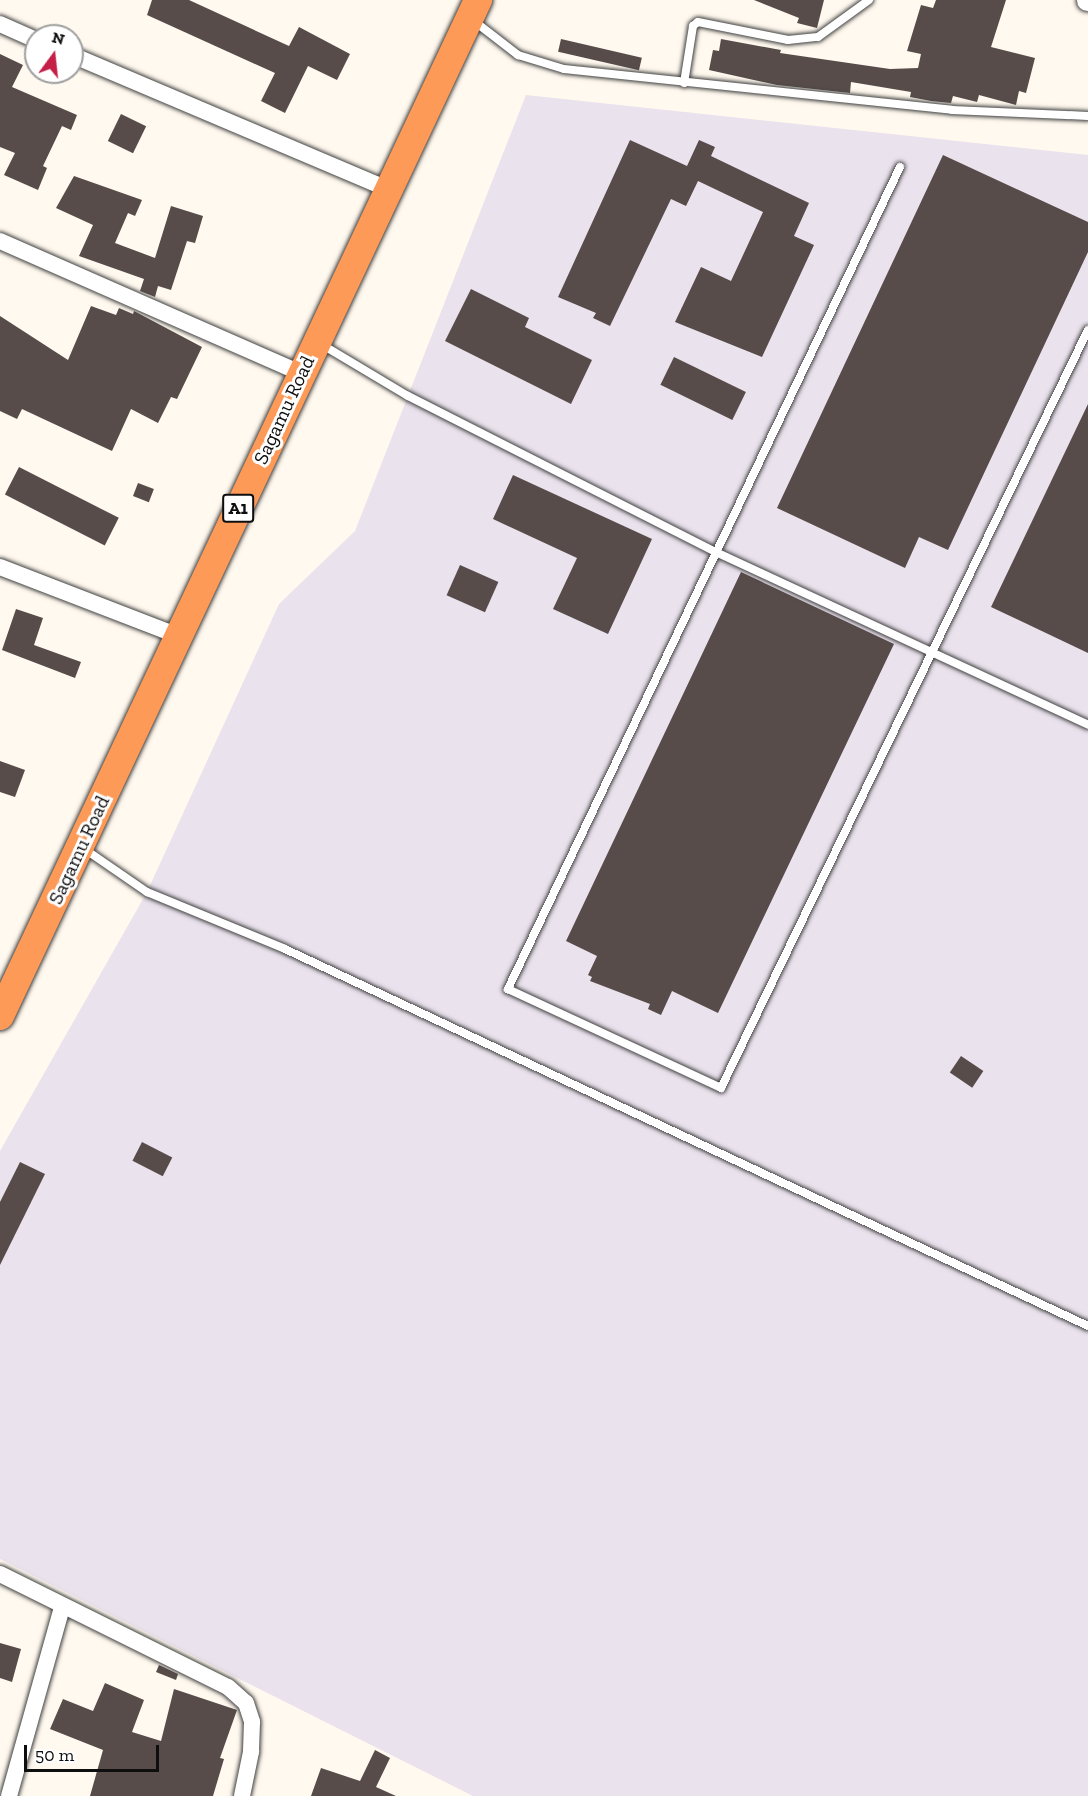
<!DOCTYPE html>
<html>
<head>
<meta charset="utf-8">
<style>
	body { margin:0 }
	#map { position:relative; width:1088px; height:1796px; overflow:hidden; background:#fff9ef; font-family:"Zilla Slab",serif }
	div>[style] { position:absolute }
	.industrial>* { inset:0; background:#eae2ed }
	.building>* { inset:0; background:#574c4a; transform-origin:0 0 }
	.roads { filter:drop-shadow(0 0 2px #414141) drop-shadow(0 0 2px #414141) }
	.service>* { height:8px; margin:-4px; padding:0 4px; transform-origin:4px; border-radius:4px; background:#fff }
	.minor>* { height:16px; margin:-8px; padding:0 8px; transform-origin:8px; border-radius:8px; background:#fff }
	.tertiary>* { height:21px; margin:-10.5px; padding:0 10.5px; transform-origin:10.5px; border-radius:10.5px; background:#fff }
	.trunk>* { height:28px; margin:-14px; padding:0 14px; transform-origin:14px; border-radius:14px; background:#fd9a58 }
	span { translate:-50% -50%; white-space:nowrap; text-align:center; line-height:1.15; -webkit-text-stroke:6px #fff; paint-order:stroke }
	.shield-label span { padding:2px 4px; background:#fff; border:2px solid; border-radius:4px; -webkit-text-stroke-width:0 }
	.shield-label { font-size:18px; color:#0e0e0e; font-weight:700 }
	.street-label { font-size:20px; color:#0e0e0e }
	.north { position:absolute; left:24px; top:24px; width:60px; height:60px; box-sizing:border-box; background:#fff; border:2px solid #9f9f9f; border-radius:50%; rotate:15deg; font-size:16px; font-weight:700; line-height:24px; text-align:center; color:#0e0e0e }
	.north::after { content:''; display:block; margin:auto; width:21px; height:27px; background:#c51f48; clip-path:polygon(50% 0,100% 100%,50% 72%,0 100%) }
	.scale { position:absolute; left:24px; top:1745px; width:135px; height:27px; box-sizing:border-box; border:3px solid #0e0e0e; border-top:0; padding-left:8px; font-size:18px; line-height:21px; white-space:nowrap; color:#0e0e0e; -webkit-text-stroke:4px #fff; paint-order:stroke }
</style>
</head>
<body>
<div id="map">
	<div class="industrial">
		<i style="clip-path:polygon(526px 95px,1088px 155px,1088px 1796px,473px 1796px,0 1559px,0 1151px,147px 892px,279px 604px,355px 531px)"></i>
	</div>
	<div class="building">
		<i style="clip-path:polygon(152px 0,189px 0,289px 46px,299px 27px,350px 54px,337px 80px,308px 66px,285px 113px,261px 101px,275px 73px,147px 15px)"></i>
		<i style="clip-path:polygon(754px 0,824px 0,817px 28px,797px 23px,799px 18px)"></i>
		<i style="clip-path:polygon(936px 0,1006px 0,991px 47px,1035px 58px,1026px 93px,1019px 91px,1016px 105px,979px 95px,977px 102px,953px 96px,951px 103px,931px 101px,910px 97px,911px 92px,851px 82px,850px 93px,777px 85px,709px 70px,713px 50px,719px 51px,721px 39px,781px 50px,780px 53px,890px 69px,918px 68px,921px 54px,907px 51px,921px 5px,933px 8px)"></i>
		<i style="left:561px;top:39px;width:83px;height:13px;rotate:13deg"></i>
		<i style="clip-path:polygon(0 54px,23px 65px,12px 87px,77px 115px,71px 130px,62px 126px,43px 166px,47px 168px,38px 190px,4px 175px,15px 153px,0 147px)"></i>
		<i style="left:121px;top:114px;width:28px;height:30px;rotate:26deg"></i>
		<i style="clip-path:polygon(630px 140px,687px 166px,699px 140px,715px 147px,711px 156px,809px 203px,794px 236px,814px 245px,762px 357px,675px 322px,701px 267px,731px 281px,763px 212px,698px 181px,686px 206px,671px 199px,610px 326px,593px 318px,596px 313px,558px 297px)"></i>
		<i style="clip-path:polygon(943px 155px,1088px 222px,1088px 252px,948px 550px,919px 537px,905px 568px,777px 508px)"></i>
		<i style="clip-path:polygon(74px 176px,142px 200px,135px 216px,128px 213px,115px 243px,155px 258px,171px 206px,203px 216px,195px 243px,187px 241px,171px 290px,158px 286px,155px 297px,140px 291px,144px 279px,79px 256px,93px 225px,56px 208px)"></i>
		<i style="clip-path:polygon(471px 289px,529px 318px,525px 327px,592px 360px,571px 404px,445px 341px)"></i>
		<i style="clip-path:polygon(91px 306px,116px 315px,119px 308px,133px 314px,134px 311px,202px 347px,177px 399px,171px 397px,158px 423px,131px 409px,112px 451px,22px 409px,17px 419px,0 411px,0 316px,68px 360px)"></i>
		<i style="left:674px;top:357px;width:80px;height:31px;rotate:26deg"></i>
		<i style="clip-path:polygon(1088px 404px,1088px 653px,991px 607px)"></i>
		<i style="left:19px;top:467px;width:112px;height:31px;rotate:27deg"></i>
		<i style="clip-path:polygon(513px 475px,652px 539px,608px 634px,553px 609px,577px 558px,493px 519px)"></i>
		<i style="left:138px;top:483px;width:17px;height:14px;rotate:21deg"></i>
		<i style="left:460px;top:565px;width:42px;height:33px;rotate:24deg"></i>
		<i style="clip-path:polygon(741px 572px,894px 644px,718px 1013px,672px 991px,661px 1015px,648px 1009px,650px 1004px,590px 981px,592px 977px,588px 975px,597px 956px,566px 941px)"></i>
		<i style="clip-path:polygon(16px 609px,43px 618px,34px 645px,81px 662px,75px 678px,2px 650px)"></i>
		<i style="clip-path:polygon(0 761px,25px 770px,15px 797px,0 792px)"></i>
		<i style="left:961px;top:1056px;width:27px;height:20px;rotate:34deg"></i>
		<i style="left:142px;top:1142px;width:34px;height:21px;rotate:27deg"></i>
		<i style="clip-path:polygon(20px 1162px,45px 1174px,0 1265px,0 1202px)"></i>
		<i style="clip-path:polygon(0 1643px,21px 1649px,12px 1682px,0 1678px)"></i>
		<i style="clip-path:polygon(159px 1665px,178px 1674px,176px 1680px,156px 1672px)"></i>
		<i style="clip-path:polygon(105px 1683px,144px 1700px,132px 1732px,161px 1741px,174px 1689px,237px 1710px,220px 1758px,224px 1759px,213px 1796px,90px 1796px,103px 1750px,50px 1729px,63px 1699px,93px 1711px)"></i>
		<i style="clip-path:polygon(375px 1750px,390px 1758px,376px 1787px,396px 1796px,311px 1796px,321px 1768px,360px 1781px)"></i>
	</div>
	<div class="roads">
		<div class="service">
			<i style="left:474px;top:21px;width:56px;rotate:37.7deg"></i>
			<i style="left:518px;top:55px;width:48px;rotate:16.9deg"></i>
			<i style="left:564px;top:69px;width:390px;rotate:6deg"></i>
			<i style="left:952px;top:110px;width:136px;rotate:2.5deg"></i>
			<i style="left:684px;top:83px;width:58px;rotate:-81deg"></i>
			<i style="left:693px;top:26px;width:6px;rotate:-39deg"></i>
			<i style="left:698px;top:22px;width:92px;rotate:11.3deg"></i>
			<i style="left:788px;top:40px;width:30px;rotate:-6deg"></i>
			<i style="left:818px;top:37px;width:63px;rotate:-36deg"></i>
			<i style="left:900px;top:167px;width:911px;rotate:115.5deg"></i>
			<i style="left:508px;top:989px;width:235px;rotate:24.9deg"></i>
			<i style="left:721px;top:1088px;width:842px;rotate:-64.17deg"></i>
			<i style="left:321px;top:344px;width:101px;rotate:30.9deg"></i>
			<i style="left:408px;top:396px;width:347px;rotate:26.9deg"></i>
			<i style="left:718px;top:553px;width:408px;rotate:24.9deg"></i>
			<i style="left:83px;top:848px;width:78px;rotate:34.5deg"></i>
			<i style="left:147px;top:892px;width:149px;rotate:22.4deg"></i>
			<i style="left:285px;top:949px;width:887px;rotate:25.15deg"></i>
		</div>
		<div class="minor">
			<i style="left:0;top:24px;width:39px;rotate:24deg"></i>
			<i style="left:72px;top:55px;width:342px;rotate:23deg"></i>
			<i style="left:0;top:241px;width:329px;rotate:23.7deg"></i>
			<i style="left:0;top:567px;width:192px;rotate:21.1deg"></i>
			<i style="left:0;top:1574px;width:254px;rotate:26.4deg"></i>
			<i style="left:228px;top:1687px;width:24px;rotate:42deg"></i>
			<i style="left:246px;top:1703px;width:20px;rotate:72deg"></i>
			<i style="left:252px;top:1722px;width:30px;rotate:92deg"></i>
			<i style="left:251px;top:1752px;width:45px;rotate:101.6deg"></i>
			<i style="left:9px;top:1796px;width:195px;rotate:-74.3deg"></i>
		</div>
		<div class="tertiary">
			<i style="left:1087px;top:0;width:1px"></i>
		</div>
		<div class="trunk">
			<i style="left:0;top:1016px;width:1123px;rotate:-64.8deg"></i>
		</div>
	</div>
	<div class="shield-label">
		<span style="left:238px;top:508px">A1</span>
	</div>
	<div class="street-label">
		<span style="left:284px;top:410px;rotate:-65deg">Sagamu Road</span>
		<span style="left:79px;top:850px;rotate:-65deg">Sagamu Road</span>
	</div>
	<div class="north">N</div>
	<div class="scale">50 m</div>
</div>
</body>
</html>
